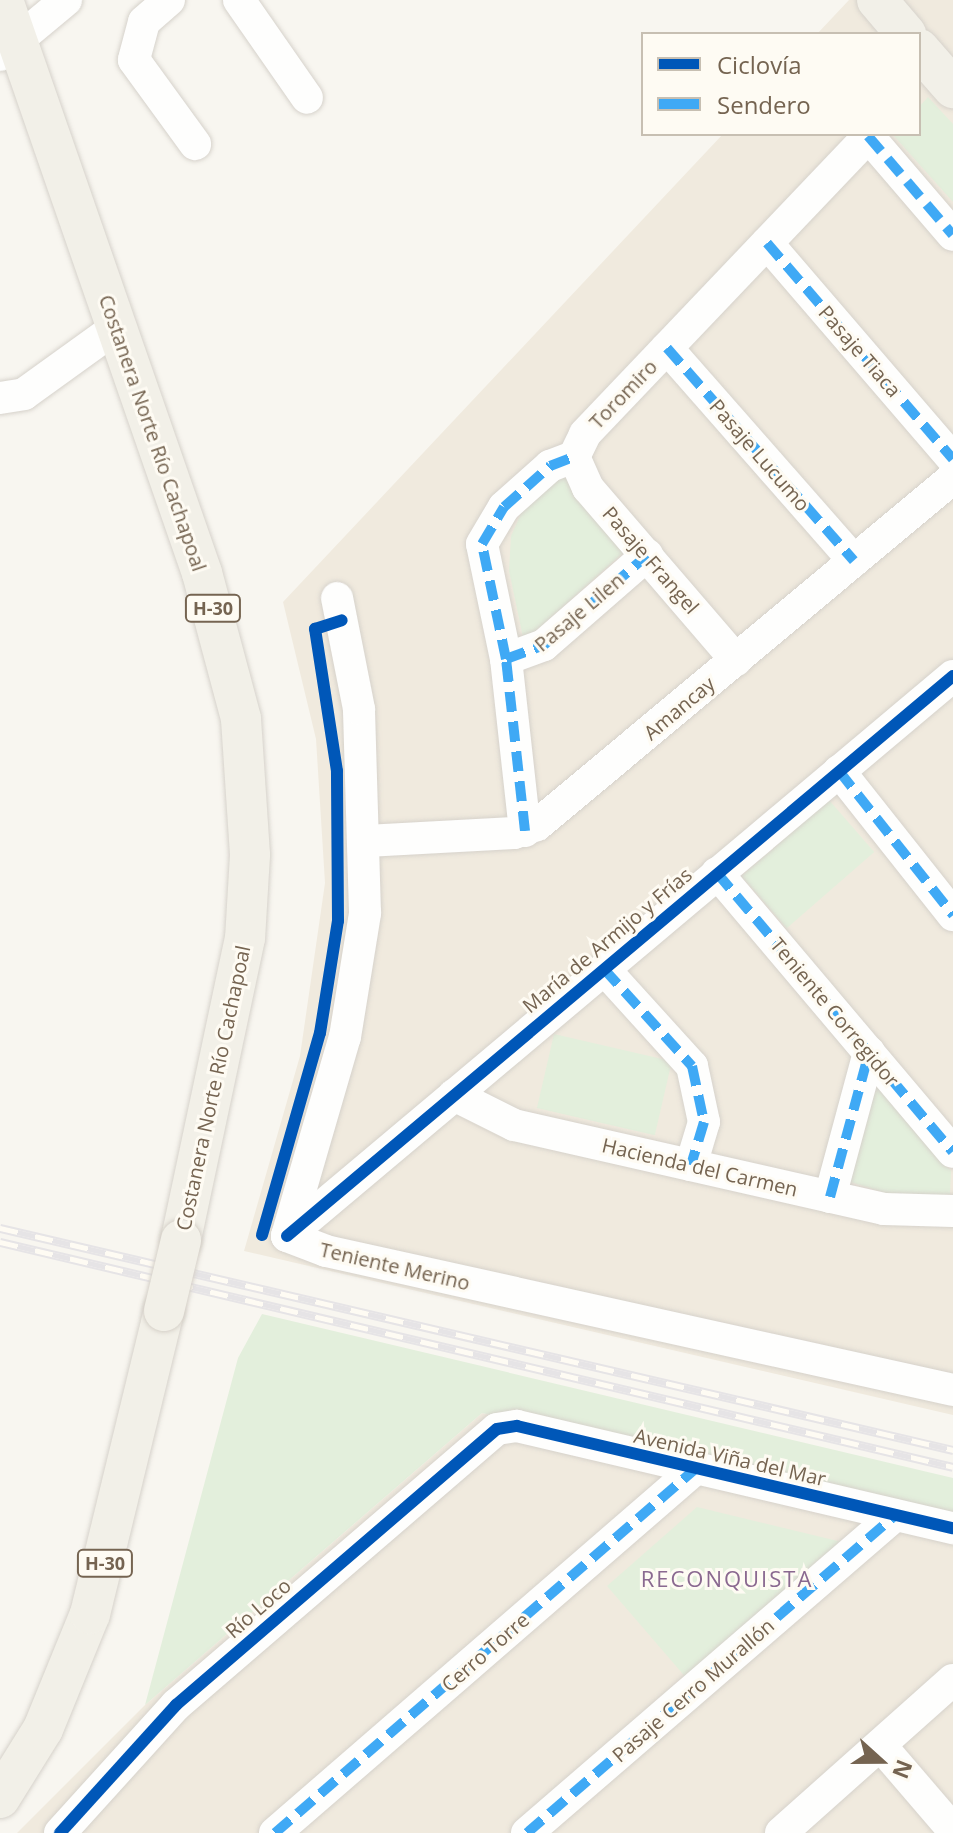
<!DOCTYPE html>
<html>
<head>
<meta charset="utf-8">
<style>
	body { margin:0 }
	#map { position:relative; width:953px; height:1833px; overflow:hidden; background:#f8f6f0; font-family:"Open Sans",sans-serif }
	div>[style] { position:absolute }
	.residential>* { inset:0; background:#f0eade }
	.green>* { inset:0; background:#e3efdc; transform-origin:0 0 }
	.roads { filter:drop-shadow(0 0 2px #d6d2cb) drop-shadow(0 0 2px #d6d2cb) }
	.minor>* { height:32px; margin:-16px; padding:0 16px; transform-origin:16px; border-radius:16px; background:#fefefd }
	.major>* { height:40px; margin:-20px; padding:0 20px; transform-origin:20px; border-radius:20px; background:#f2f0e8 }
	.rail>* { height:9px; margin-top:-4.5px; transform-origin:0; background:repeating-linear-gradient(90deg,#fefbf3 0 18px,#e6e4e6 0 36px); box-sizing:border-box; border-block:2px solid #e6e4e6 }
	.bridges { filter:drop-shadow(0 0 2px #d6d1c9) drop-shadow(0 0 2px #d6d1c9) }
	.major-bridge>* { height:40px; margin:-20px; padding:0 20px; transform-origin:20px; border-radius:20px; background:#f2f0e8 }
	.quiet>* { height:10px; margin-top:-5px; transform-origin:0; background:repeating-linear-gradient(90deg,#3fa9f5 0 20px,transparent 0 30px) }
	.cycleway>* { height:12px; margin:-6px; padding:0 6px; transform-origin:6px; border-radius:6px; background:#0057b8 }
	span { translate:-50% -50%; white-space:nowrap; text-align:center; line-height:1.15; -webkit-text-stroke:6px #fefbf3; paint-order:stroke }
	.shield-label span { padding:2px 6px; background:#fefbf3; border:2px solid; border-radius:6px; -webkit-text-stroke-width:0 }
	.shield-label { font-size:18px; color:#756451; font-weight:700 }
	.street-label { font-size:20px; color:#756451 }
	.neighbourhood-label { font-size:22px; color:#8a6990; letter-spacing:2px }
	.legend { position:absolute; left:641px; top:32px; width:280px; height:104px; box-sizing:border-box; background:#fefbf3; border:2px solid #c7bfb2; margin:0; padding:10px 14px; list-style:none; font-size:24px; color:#756451 }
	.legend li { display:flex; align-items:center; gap:16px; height:40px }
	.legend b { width:40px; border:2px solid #c7bfb2 }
	.north { position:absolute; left:841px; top:1721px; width:80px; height:80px; -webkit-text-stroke:6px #fefbf3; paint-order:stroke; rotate:111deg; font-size:22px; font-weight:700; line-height:32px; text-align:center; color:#756451 }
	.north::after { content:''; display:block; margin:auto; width:28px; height:36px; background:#756451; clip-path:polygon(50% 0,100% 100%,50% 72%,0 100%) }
</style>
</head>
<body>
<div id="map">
	<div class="residential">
		<i style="clip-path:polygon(849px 0,953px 0,953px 1415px,244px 1251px,300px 1056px,325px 883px,316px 739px,283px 602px,723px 134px,919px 134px,919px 34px,817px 34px)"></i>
		<i style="clip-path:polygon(482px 1413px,953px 1519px,953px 1833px,17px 1833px,145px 1705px)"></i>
	</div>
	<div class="green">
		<i style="clip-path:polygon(928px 97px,953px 124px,953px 202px,894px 136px,919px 134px,919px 107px)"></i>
		<i style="clip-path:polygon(559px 471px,627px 549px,524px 642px,509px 571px,511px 536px,527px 500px)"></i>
		<i style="left:829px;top:800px;width:69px;height:116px;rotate:49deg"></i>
		<i style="left:554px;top:1034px;width:121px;height:76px;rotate:13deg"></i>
		<i style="clip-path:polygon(872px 1081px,951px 1171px,950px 1194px,909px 1200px,847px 1181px)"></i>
		<i style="clip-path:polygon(262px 1314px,953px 1478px,953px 1519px,482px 1413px,145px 1705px,238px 1358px)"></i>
		<i style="clip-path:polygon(697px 1507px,846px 1543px,688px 1680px,607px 1586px)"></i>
	</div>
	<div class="roads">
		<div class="minor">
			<i style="left:169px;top:0;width:33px;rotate:139deg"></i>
			<i style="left:144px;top:22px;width:39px;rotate:105deg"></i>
			<i style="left:134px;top:60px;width:104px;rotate:54deg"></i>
			<i style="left:239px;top:0;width:119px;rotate:55.2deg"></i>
			<i style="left:0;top:55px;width:86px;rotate:-39.8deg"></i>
			<i style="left:868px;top:136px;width:130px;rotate:49.4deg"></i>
			<i style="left:767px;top:243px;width:285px;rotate:49.3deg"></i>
			<i style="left:667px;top:348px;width:283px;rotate:48.7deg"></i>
			<i style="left:0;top:398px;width:24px;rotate:-9deg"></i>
			<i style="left:24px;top:394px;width:115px;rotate:-35.8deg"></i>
			<i style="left:506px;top:659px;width:40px;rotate:-20.2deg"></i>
			<i style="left:544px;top:645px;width:137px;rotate:-41.1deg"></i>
			<i style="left:736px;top:660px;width:227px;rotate:-130.7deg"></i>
			<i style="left:588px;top:488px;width:34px;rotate:-114deg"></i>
			<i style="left:574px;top:457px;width:25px;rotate:-64deg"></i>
			<i style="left:585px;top:434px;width:414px;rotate:-46.4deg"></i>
			<i style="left:839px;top:771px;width:184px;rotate:51.6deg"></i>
			<i style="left:525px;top:831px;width:173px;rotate:-96.3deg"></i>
			<i style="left:506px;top:659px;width:117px;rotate:-101.8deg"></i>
			<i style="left:482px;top:544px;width:43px;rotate:-59.3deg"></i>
			<i style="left:504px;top:507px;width:62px;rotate:-41.7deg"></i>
			<i style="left:550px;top:466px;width:26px;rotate:-21deg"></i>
			<i style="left:366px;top:841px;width:148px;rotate:-3.1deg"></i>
			<i style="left:514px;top:833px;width:24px;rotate:-19deg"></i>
			<i style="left:537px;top:825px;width:542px;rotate:-39.83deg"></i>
			<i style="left:717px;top:873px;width:365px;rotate:49.8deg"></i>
			<i style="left:604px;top:969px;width:131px;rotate:47.8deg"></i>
			<i style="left:692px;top:1066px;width:57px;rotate:77.9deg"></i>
			<i style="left:704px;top:1122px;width:45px;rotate:106.8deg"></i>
			<i style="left:454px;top:1095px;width:67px;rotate:26.6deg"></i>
			<i style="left:514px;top:1125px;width:379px;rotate:12.8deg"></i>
			<i style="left:884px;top:1209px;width:69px;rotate:1.7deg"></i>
			<i style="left:830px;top:1197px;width:150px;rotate:-74.9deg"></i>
			<i style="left:287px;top:1236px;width:870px;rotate:-40.06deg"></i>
			<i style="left:287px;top:1236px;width:42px;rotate:21deg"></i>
			<i style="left:326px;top:1251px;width:642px;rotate:12.5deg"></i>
			<i style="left:287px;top:1236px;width:207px;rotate:-73.8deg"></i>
			<i style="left:345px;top:1037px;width:126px;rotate:-80.8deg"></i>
			<i style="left:365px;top:913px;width:204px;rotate:-91.7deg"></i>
			<i style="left:359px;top:709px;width:113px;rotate:-101.2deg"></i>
			<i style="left:881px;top:1746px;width:111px;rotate:49.4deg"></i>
			<i style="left:60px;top:1833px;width:173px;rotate:-47.8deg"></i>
			<i style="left:176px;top:1705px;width:423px;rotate:-40.7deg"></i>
			<i style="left:497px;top:1429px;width:20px;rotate:-9deg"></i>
			<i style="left:517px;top:1426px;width:448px;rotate:13.2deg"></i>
			<i style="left:275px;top:1833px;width:554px;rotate:-40.9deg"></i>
			<i style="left:527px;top:1833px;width:486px;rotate:-40.8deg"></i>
			<i style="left:781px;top:1833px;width:230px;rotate:-41.7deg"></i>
		</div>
		<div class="major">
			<i style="left:3px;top:0;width:607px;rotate:70.85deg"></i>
			<i style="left:202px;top:573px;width:151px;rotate:75deg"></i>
			<i style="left:241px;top:719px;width:136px;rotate:86.2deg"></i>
			<i style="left:250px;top:855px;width:83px;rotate:93.4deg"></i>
			<i style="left:245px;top:938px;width:309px;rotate:102deg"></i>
			<i style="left:877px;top:0;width:45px;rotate:49.5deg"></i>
			<i style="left:919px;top:49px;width:52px;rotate:48.9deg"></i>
			<i style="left:0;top:1798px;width:81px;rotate:-58.1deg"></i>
			<i style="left:43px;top:1729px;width:124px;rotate:-67.8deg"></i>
			<i style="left:90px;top:1614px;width:312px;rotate:-76.3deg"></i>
		</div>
	</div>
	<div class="rail">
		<i style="left:0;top:1228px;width:979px;rotate:13.11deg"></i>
		<i style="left:0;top:1242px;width:979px;rotate:13.28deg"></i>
	</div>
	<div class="bridges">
		<div class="major-bridge">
			<i style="left:164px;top:1311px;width:73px;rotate:-76.5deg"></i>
		</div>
	</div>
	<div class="quiet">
		<i style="left:868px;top:136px;width:130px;rotate:49.4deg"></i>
		<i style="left:767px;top:243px;width:285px;rotate:49.3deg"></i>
		<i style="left:667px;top:348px;width:283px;rotate:48.7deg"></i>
		<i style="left:506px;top:659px;width:40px;rotate:-20.2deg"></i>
		<i style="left:544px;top:645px;width:137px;rotate:-41.1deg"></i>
		<i style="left:839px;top:771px;width:184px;rotate:51.6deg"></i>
		<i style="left:525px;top:831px;width:173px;rotate:-96.3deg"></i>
		<i style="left:506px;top:659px;width:117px;rotate:-101.8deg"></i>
		<i style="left:482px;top:544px;width:43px;rotate:-59.3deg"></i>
		<i style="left:504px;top:507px;width:62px;rotate:-41.7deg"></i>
		<i style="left:550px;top:466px;width:26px;rotate:-21deg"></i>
		<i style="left:717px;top:873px;width:365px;rotate:49.8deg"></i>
		<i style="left:604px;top:969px;width:131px;rotate:47.8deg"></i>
		<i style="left:692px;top:1066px;width:57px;rotate:77.9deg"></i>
		<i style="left:704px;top:1122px;width:45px;rotate:106.8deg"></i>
		<i style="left:830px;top:1197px;width:150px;rotate:-74.9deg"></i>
		<i style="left:275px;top:1833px;width:554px;rotate:-40.9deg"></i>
		<i style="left:527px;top:1833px;width:486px;rotate:-40.8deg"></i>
	</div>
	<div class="cycleway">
		<i style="left:262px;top:1235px;width:210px;rotate:-74deg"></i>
		<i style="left:320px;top:1033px;width:113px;rotate:-80.9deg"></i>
		<i style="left:338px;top:921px;width:150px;rotate:-90.4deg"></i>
		<i style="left:337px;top:771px;width:144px;rotate:-98.8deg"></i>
		<i style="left:315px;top:629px;width:28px;rotate:-18deg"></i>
		<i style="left:287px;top:1236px;width:870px;rotate:-40.06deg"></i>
		<i style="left:60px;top:1833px;width:173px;rotate:-47.8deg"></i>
		<i style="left:176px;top:1705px;width:423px;rotate:-40.7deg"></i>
		<i style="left:497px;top:1429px;width:20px;rotate:-9deg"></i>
		<i style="left:517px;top:1426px;width:448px;rotate:13.2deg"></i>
	</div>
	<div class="shield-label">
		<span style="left:213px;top:608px">H-30</span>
		<span style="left:105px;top:1563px">H-30</span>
	</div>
	<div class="street-label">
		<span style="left:860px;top:351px;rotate:49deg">Pasaje Tiaca</span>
		<span style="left:623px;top:394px;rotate:-46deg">Toromiro</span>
		<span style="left:153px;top:433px;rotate:71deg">Costanera Norte Río Cachapoal</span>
		<span style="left:760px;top:455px;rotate:49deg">Pasaje Lucumo</span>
		<span style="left:651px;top:560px;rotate:49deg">Pasaje Frangel</span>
		<span style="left:579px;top:612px;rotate:-40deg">Pasaje Lilen</span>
		<span style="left:679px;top:708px;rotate:-40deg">Amancay</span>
		<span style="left:607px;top:940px;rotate:-40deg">María de Armijo y Frías</span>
		<span style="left:835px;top:1012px;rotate:50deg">Teniente Corregidor</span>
		<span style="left:213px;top:1088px;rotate:-78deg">Costanera Norte Río Cachapoal</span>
		<span style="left:700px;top:1167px;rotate:13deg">Hacienda del Carmen</span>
		<span style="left:395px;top:1266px;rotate:13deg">Teniente Merino</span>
		<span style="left:730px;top:1457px;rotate:13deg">Avenida Viña del Mar</span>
		<span style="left:258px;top:1608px;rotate:-41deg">Río Loco</span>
		<span style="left:485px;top:1652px;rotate:-41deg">Cerro Torre</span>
		<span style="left:693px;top:1690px;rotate:-41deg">Pasaje Cerro Murallón</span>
	</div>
	<div class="neighbourhood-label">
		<span style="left:727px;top:1579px">RECONQUISTA</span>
	</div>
	<ul class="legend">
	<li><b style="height:10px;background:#0057b8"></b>Ciclovía</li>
	<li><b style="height:10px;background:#3fa9f5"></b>Sendero</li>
	</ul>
	<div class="north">N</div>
</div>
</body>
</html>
